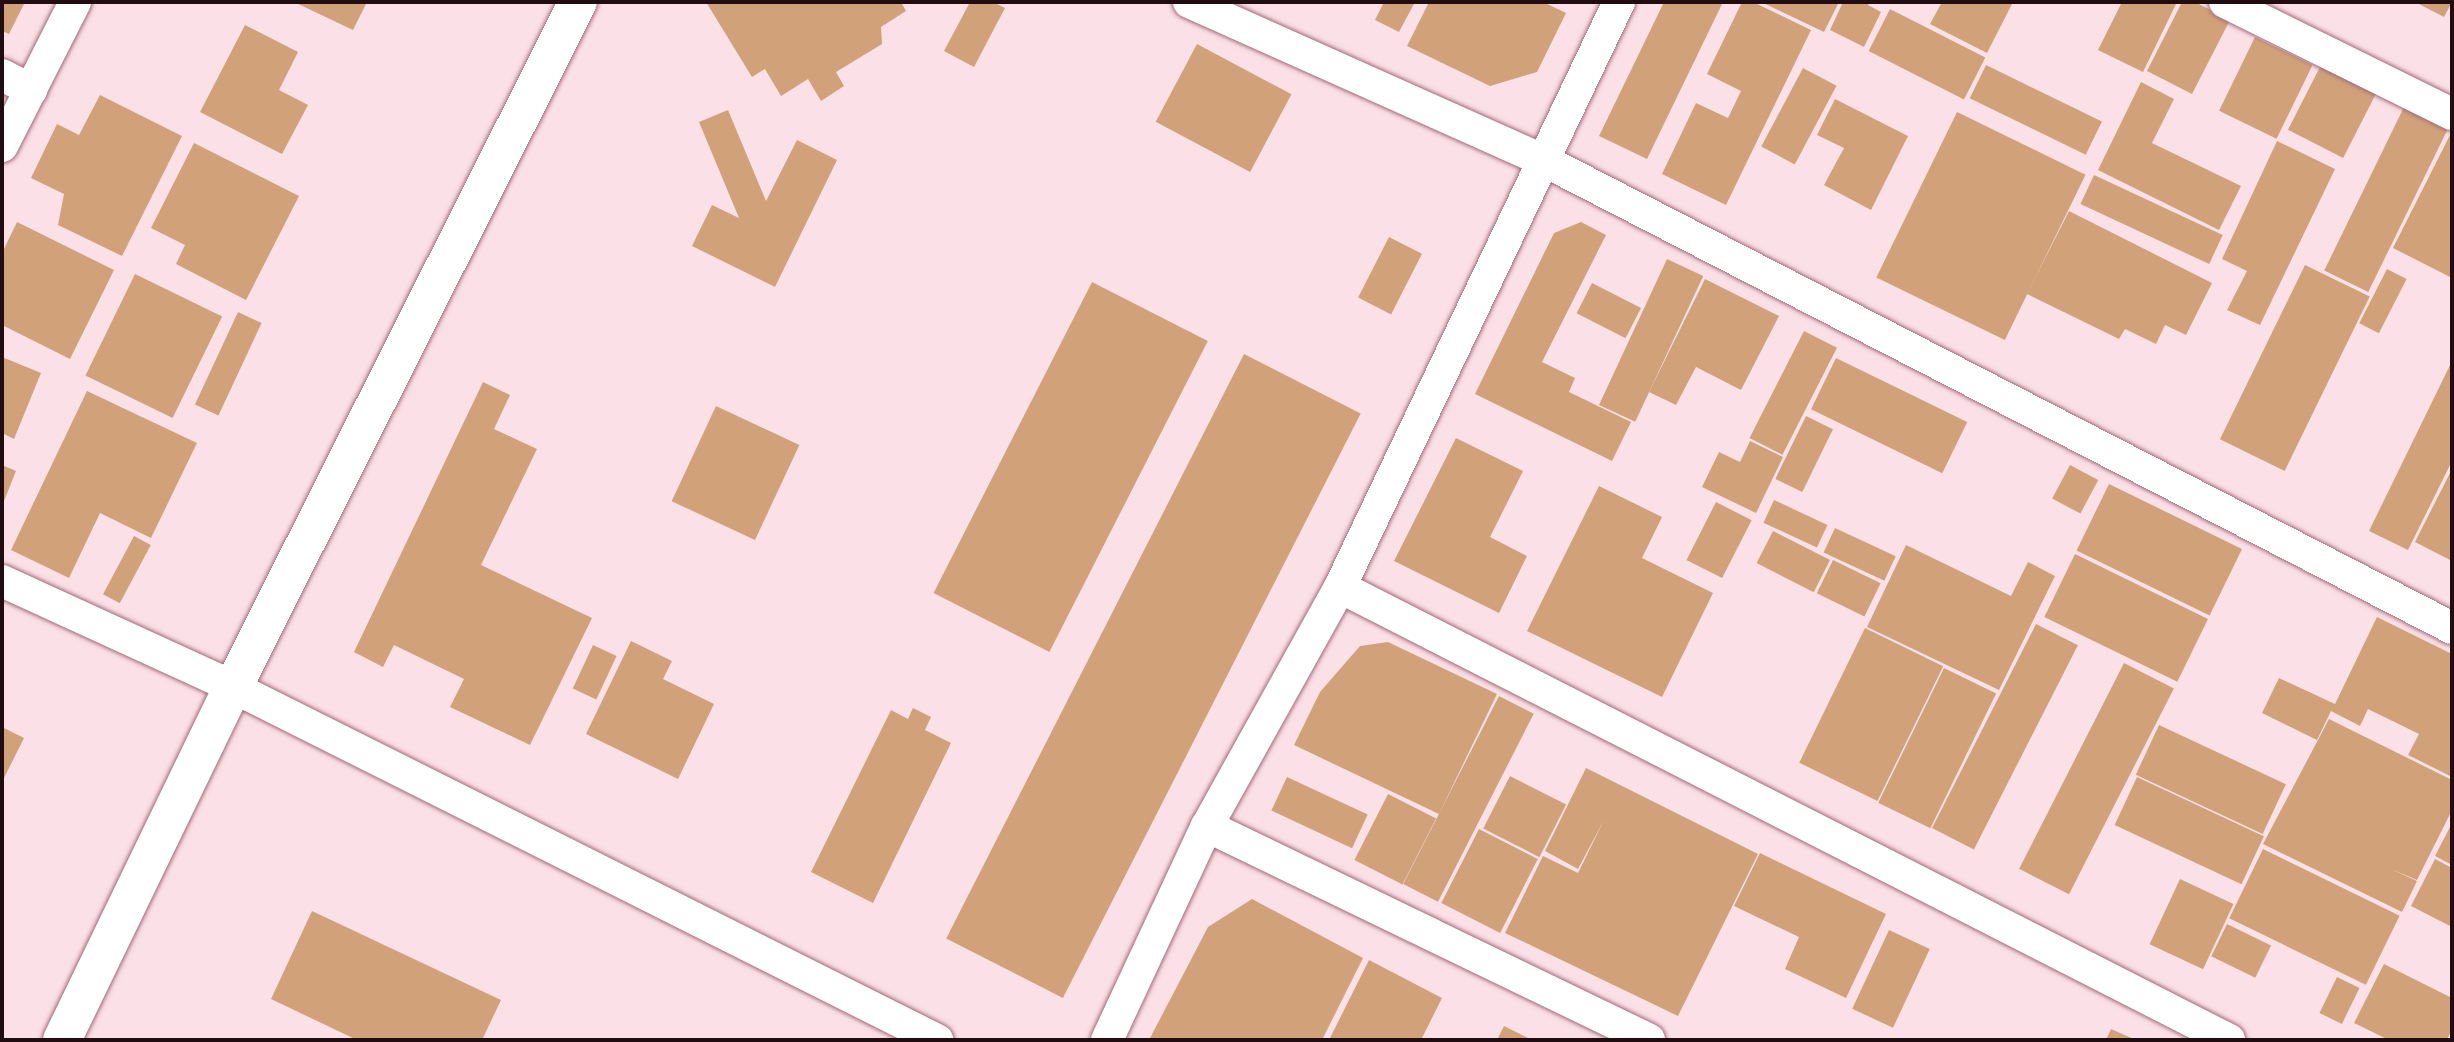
<!DOCTYPE html>
<html>
<head>
<meta charset="utf-8">
<style>
	body { margin:0 }
	#map { position:relative; width:2454px; height:1042px; overflow:hidden; background:#fbe0e7; font-family:Signika,sans-serif }
	div>[style] { position:absolute }
	.building>* { inset:0; background:#d1a27a; transform-origin:0 0 }
	.roads { filter:drop-shadow(0 0 2px #a26878) drop-shadow(0 0 2px #a26878) }
	.minor>* { height:32px; margin:-16px; padding:0 16px; transform-origin:16px; border-radius:16px; background:#fff }
	.primary>* { height:38px; margin:-19px; padding:0 19px; transform-origin:19px; border-radius:19px; background:#fff }
	span { translate:-50% -50%; white-space:nowrap; text-align:center; line-height:1.15; -webkit-text-stroke:5px #f6f6f6; paint-order:stroke }
	.frame { position:absolute; inset:0; border:4px solid #210c12; pointer-events:none }
</style>
</head>
<body>
<div id="map">
	<div class="building">
		<i style="clip-path:polygon(2px 2px,25px 2px,9px 34px,2px 31px)"></i>
		<i style="clip-path:polygon(294px 2px,367px 2px,353px 30px)"></i>
		<i style="clip-path:polygon(706px 2px,901px 2px,906px 11px,881px 27px,882px 44px,836px 72px,844px 86px,821px 101px,808px 79px,781px 96px,765px 69px,752px 77px)"></i>
		<i style="clip-path:polygon(970px 2px,993px 2px,1005px 8px,974px 67px,944px 51px)"></i>
		<i style="clip-path:polygon(1384px 2px,1415px 2px,1399px 32px,1375px 20px)"></i>
		<i style="clip-path:polygon(1429px 2px,1543px 2px,1566px 13px,1537px 72px,1490px 86px,1407px 46px)"></i>
		<i style="clip-path:polygon(1664px 2px,1723px 2px,1647px 159px,1599px 136px)"></i>
		<i style="clip-path:polygon(1742px 2px,1753px 2px,1811px 30px,1726px 205px,1662px 174px,1696px 103px,1728px 118px,1741px 91px,1707px 74px)"></i>
		<i style="clip-path:polygon(1761px 2px,1839px 2px,1824px 32px)"></i>
		<i style="clip-path:polygon(1843px 2px,1870px 2px,1868px 5px,1881px 12px,1864px 47px,1830px 30px)"></i>
		<i style="clip-path:polygon(1942px 2px,2008px 2px,2012px 4px,1987px 53px,1930px 24px)"></i>
		<i style="clip-path:polygon(2122px 2px,2177px 2px,2143px 72px,2098px 50px)"></i>
		<i style="clip-path:polygon(2182px 2px,2195px 2px,2230px 20px,2192px 94px,2147px 71px)"></i>
		<i style="clip-path:polygon(2415px 2px,2452px 2px,2444px 17px)"></i>
		<i style="left:1890px;top:9px;width:107px;height:47px;rotate:27deg"></i>
		<i style="clip-path:polygon(245px 25px,298px 52px,279px 90px,308px 105px,282px 154px,200px 112px)"></i>
		<i style="left:2255px;top:37px;width:64px;height:82px;rotate:26deg"></i>
		<i style="left:1197px;top:44px;width:107px;height:88px;rotate:28deg"></i>
		<i style="left:2322px;top:63px;width:62px;height:75px;rotate:27deg"></i>
		<i style="left:1986px;top:65px;width:129px;height:37px;rotate:26deg"></i>
		<i style="left:1803px;top:68px;width:38px;height:89px;rotate:28deg"></i>
		<i style="clip-path:polygon(2141px 82px,2174px 99px,2152px 143px,2241px 186px,2219px 230px,2098px 170px)"></i>
		<i style="clip-path:polygon(100px 95px,182px 136px,122px 256px,58px 225px,64px 194px,31px 178px,57px 124px,79px 135px)"></i>
		<i style="clip-path:polygon(1835px 99px,1908px 136px,1871px 210px,1824px 185px,1844px 148px,1817px 135px)"></i>
		<i style="left:2404px;top:107px;width:49px;height:182px;rotate:26deg"></i>
		<i style="clip-path:polygon(728px 110px,766px 201px,797px 140px,837px 160px,775px 287px,692px 246px,712px 205px,739px 218px,699px 122px)"></i>
		<i style="left:1957px;top:112px;width:143px;height:184px;rotate:26deg"></i>
		<i style="clip-path:polygon(2452px 131px,2452px 278px,2393px 248px)"></i>
		<i style="clip-path:polygon(2277px 141px,2335px 169px,2260px 325px,2227px 310px,2247px 271px,2222px 259px)"></i>
		<i style="clip-path:polygon(194px 143px,299px 196px,246px 300px,176px 264px,185px 245px,151px 228px)"></i>
		<i style="left:2094px;top:175px;width:142px;height:32px;rotate:25deg"></i>
		<i style="clip-path:polygon(2069px 211px,2212px 283px,2186px 335px,2165px 325px,2156px 344px,2125px 329px,2119px 339px,2027px 294px)"></i>
		<i style="clip-path:polygon(17px 222px,114px 270px,70px 359px,2px 325px,2px 253px)"></i>
		<i style="clip-path:polygon(1581px 222px,1606px 235px,1542px 362px,1575px 378px,1569px 392px,1631px 422px,1612px 461px,1475px 394px,1554px 233px)"></i>
		<i style="left:1389px;top:237px;width:37px;height:68px;rotate:27deg"></i>
		<i style="left:1667px;top:259px;width:40px;height:161px;rotate:25deg"></i>
		<i style="left:2305px;top:265px;width:72px;height:194px;rotate:26deg"></i>
		<i style="left:2387px;top:269px;width:22px;height:61px;rotate:27deg"></i>
		<i style="left:135px;top:274px;width:97px;height:113px;rotate:26deg"></i>
		<i style="clip-path:polygon(1705px 279px,1779px 316px,1741px 390px,1696px 367px,1676px 405px,1649px 392px)"></i>
		<i style="left:1092px;top:282px;width:130px;height:349px;rotate:27deg"></i>
		<i style="left:1592px;top:283px;width:55px;height:34px;rotate:27deg"></i>
		<i style="left:238px;top:312px;width:26px;height:102px;rotate:25deg"></i>
		<i style="left:1804px;top:331px;width:37px;height:120px;rotate:27deg"></i>
		<i style="left:1244px;top:354px;width:131px;height:656px;rotate:27deg"></i>
		<i style="clip-path:polygon(2px 357px,41px 373px,14px 439px,2px 433px)"></i>
		<i style="left:1836px;top:358px;width:146px;height:57px;rotate:26deg"></i>
		<i style="clip-path:polygon(2452px 361px,2452px 461px,2408px 550px,2369px 531px)"></i>
		<i style="clip-path:polygon(483px 382px,510px 395px,494px 429px,537px 449px,481px 565px,592px 618px,530px 745px,450px 707px,464px 679px,394px 645px,383px 667px,354px 652px)"></i>
		<i style="clip-path:polygon(87px 391px,197px 443px,151px 538px,100px 513px,69px 578px,11px 550px)"></i>
		<i style="left:716px;top:406px;width:92px;height:105px;rotate:25deg"></i>
		<i style="left:1806px;top:416px;width:30px;height:70px;rotate:26deg"></i>
		<i style="clip-path:polygon(1456px 438px,1523px 471px,1490px 537px,1527px 556px,1499px 613px,1394px 561px)"></i>
		<i style="clip-path:polygon(1750px 441px,1783px 457px,1756px 513px,1702px 487px,1719px 452px,1740px 462px)"></i>
		<i style="clip-path:polygon(2px 465px,16px 471px,2px 506px)"></i>
		<i style="left:2070px;top:465px;width:32px;height:38px;rotate:28deg"></i>
		<i style="clip-path:polygon(2450px 473px,2452px 474px,2452px 561px,2415px 542px)"></i>
		<i style="left:2109px;top:484px;width:148px;height:74px;rotate:26deg"></i>
		<i style="clip-path:polygon(1599px 486px,1662px 517px,1642px 558px,1713px 593px,1662px 697px,1527px 631px)"></i>
		<i style="left:1774px;top:500px;width:59px;height:25px;rotate:25deg"></i>
		<i style="left:1716px;top:502px;width:40px;height:65px;rotate:27deg"></i>
		<i style="left:1835px;top:528px;width:67px;height:27px;rotate:25deg"></i>
		<i style="left:1773px;top:531px;width:64px;height:36px;rotate:27deg"></i>
		<i style="left:134px;top:536px;width:19px;height:66px;rotate:28deg"></i>
		<i style="clip-path:polygon(1906px 545px,2011px 596px,2028px 562px,2055px 576px,1999px 690px,1867px 627px)"></i>
		<i style="left:2075px;top:554px;width:148px;height:70px;rotate:26deg"></i>
		<i style="left:1833px;top:560px;width:53px;height:37px;rotate:26deg"></i>
		<i style="clip-path:polygon(2377px 617px,2452px 654px,2452px 777px,2408px 755px,2419px 734px,2368px 709px,2360px 726px,2331px 711px,2317px 740px,2262px 713px,2279px 678px,2335px 704px)"></i>
		<i style="left:2036px;top:624px;width:47px;height:229px;rotate:27deg"></i>
		<i style="left:1865px;top:628px;width:87px;height:150px;rotate:26deg"></i>
		<i style="clip-path:polygon(631px 641px,672px 661px,663px 679px,714px 704px,678px 779px,586px 734px)"></i>
		<i style="clip-path:polygon(1388px 642px,1497px 694px,1439px 814px,1294px 745px,1320px 692px,1360px 646px)"></i>
		<i style="left:593px;top:645px;width:26px;height:48px;rotate:25deg"></i>
		<i style="left:2124px;top:663px;width:56px;height:231px;rotate:27deg"></i>
		<i style="left:1944px;top:668px;width:58px;height:150px;rotate:26deg"></i>
		<i style="left:1499px;top:696px;width:39px;height:211px;rotate:27deg"></i>
		<i style="clip-path:polygon(913px 708px,931px 717px,925px 730px,951px 743px,873px 903px,811px 872px,891px 710px,908px 719px)"></i>
		<i style="clip-path:polygon(2329px 719px,2452px 780px,2452px 810px,2417px 880px,2391px 869px,2417px 881px,2402px 912px,2263px 844px)"></i>
		<i style="left:2159px;top:725px;width:140px;height:55px;rotate:25deg"></i>
		<i style="clip-path:polygon(2px 727px,24px 738px,2px 782px)"></i>
		<i style="clip-path:polygon(1586px 768px,1758px 854px,1678px 1016px,1505px 933px,1543px 856px,1578px 873px,1604px 820px,1578px 869px,1545px 851px)"></i>
		<i style="left:1510px;top:776px;width:63px;height:59px;rotate:27deg"></i>
		<i style="left:1287px;top:777px;width:89px;height:37px;rotate:25deg"></i>
		<i style="left:2137px;top:777px;width:140px;height:53px;rotate:25deg"></i>
		<i style="left:1388px;top:794px;width:54px;height:74px;rotate:27deg"></i>
		<i style="clip-path:polygon(2452px 823px,2452px 865px,2435px 856px)"></i>
		<i style="left:1479px;top:829px;width:66px;height:83px;rotate:27deg"></i>
		<i style="left:2263px;top:849px;width:152px;height:77px;rotate:26deg"></i>
		<i style="clip-path:polygon(1760px 853px,1886px 914px,1846px 998px,1785px 969px,1799px 937px,1734px 906px)"></i>
		<i style="clip-path:polygon(2435px 859px,2452px 868px,2452px 927px,2411px 906px)"></i>
		<i style="left:2180px;top:879px;width:59px;height:72px;rotate:25deg"></i>
		<i style="clip-path:polygon(1252px 899px,1363px 958px,1322px 1040px,1149px 1040px,1208px 927px)"></i>
		<i style="clip-path:polygon(312px 911px,501px 1000px,482px 1040px,357px 1040px,271px 999px)"></i>
		<i style="left:2227px;top:924px;width:49px;height:36px;rotate:26deg"></i>
		<i style="left:1889px;top:930px;width:45px;height:87px;rotate:25deg"></i>
		<i style="clip-path:polygon(1369px 960px,1442px 998px,1421px 1040px,1329px 1040px)"></i>
		<i style="clip-path:polygon(2384px 964px,2452px 998px,2452px 1029px,2447px 1040px,2389px 1040px,2354px 1023px)"></i>
		<i style="left:2337px;top:977px;width:25px;height:40px;rotate:26deg"></i>
		<i style="clip-path:polygon(1504px 1026px,1532px 1040px,1497px 1040px)"></i>
		<i style="clip-path:polygon(2111px 1029px,2136px 1040px,2106px 1040px)"></i>
	</div>
	<div class="roads">
		<div class="minor">
			<i style="left:1189px;top:2px;width:388px;rotate:24.1deg"></i>
			<i style="left:1543px;top:160px;width:1022px;rotate:27.24deg"></i>
			<i style="left:2225px;top:2px;width:253px;rotate:26.3deg"></i>
			<i style="left:2px;top:75px;width:33px;rotate:27deg"></i>
			<i style="left:2px;top:146px;width:161px;rotate:-63.1deg"></i>
			<i style="left:2px;top:581px;width:254px;rotate:24.6deg"></i>
			<i style="left:233px;top:687px;width:788px;rotate:26.63deg"></i>
			<i style="left:1340px;top:587px;width:998px;rotate:27deg"></i>
			<i style="left:1207px;top:826px;width:491px;rotate:25.8deg"></i>
			<i style="left:1107px;top:1040px;width:236px;rotate:-65deg"></i>
			<i style="left:1207px;top:826px;width:274px;rotate:-60.9deg"></i>
			<i style="left:1340px;top:587px;width:648px;rotate:-64.5deg"></i>
		</div>
		<div class="primary">
			<i style="left:62px;top:1040px;width:392px;rotate:-64.2deg"></i>
			<i style="left:233px;top:687px;width:767px;rotate:-63.27deg"></i>
		</div>
	</div>
	<div class="frame"></div>
</div>
</body>
</html>
